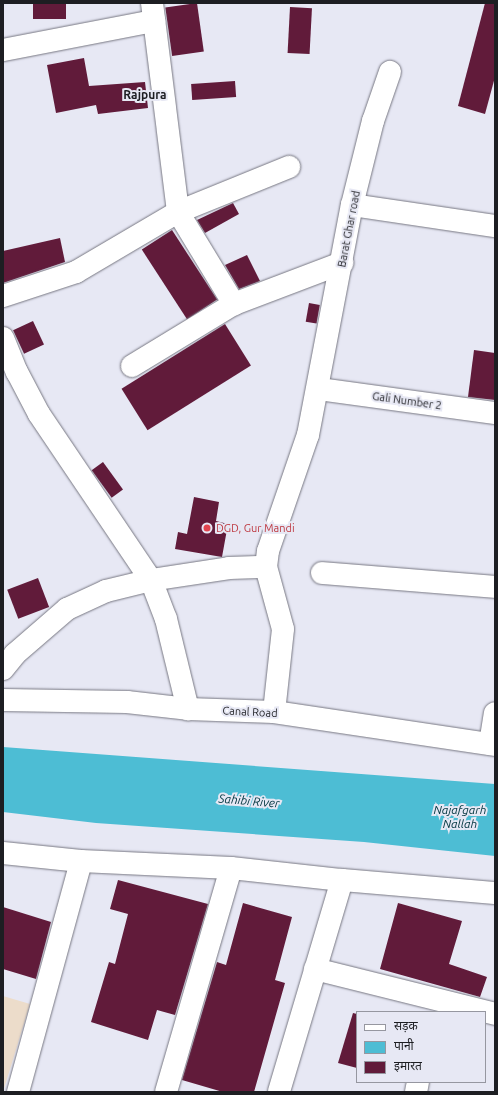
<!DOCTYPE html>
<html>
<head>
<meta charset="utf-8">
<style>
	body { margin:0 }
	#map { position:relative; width:498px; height:1095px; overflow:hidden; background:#e7e8f4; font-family:Ubuntu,"Noto Sans Devanagari",sans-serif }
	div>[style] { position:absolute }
	.education>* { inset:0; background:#ecdcca }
	.water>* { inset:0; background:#4dbdd4 }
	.building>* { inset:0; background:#611b3a; transform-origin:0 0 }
	.roads { filter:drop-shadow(0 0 1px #777782) drop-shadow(0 0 1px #777782) }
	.minor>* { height:22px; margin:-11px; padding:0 11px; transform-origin:11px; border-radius:11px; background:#fff }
	.dots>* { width:11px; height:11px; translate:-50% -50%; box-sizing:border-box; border:2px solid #e7e8f4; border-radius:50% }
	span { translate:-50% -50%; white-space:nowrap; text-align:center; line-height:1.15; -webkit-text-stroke:4px #e7e8f4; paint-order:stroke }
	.street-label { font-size:11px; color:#1d1e22 }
	.health-label { font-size:11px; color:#be3a42 }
	.left { translate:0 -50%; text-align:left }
	.neighbourhood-label { font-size:12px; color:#1d1e22; font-weight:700 }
	.water-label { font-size:12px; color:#00353f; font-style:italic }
	.frame { position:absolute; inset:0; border:4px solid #1d1e22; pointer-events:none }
	.legend { position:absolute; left:356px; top:1011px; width:130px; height:72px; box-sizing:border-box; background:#e7e8f4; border:1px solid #9697a0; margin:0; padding:5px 7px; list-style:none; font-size:12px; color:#1d1e22 }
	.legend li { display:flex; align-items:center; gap:8px; height:20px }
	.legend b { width:20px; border:1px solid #9697a0 }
</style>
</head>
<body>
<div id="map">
	<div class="education">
		<i style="clip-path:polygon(3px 996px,30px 1004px,3px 1092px)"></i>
	</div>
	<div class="water">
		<i style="clip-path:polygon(3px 747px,495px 784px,495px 856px,364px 842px,96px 823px,3px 812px)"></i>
	</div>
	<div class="building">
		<i style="left:33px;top:3px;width:33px;height:16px"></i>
		<i style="left:197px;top:3px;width:49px;height:32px;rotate:82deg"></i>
		<i style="clip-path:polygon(485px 3px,495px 3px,495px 77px,485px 114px,458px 106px)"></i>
		<i style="left:290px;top:7px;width:22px;height:46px;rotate:3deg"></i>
		<i style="clip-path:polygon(84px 58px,89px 86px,145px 82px,148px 108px,98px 114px,96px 105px,56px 113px,47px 65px)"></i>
		<i style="left:235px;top:81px;width:16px;height:44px;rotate:86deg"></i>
		<i style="clip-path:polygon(233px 203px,239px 214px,205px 233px,197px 220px)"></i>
		<i style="left:172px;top:230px;width:83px;height:36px;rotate:57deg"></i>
		<i style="clip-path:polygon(60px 238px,65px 262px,3px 283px,3px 251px)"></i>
		<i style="clip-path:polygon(247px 255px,260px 281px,239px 289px,225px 265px)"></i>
		<i style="left:309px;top:303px;width:11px;height:19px;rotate:10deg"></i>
		<i style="left:33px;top:321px;width:26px;height:22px;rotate:65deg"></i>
		<i style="left:225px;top:324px;width:49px;height:122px;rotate:58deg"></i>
		<i style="clip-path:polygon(474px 350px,495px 353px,495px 400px,468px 397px)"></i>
		<i style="left:103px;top:462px;width:34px;height:14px;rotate:54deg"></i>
		<i style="clip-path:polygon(194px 497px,219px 502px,216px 521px,228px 524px,222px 557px,175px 549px,178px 532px,187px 534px)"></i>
		<i style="left:38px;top:578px;width:31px;height:33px;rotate:69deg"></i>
		<i style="clip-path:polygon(118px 880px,208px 904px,175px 1015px,157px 1010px,148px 1040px,91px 1022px,109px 962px,115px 964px,128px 914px,110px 909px)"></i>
		<i style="clip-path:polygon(243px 903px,292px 917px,275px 980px,285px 983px,254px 1092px,223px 1092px,182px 1080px,217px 962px,226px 965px)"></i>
		<i style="clip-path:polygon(398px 903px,462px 921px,449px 964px,487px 977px,480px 997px,380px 969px)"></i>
		<i style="clip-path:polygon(3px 907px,51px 922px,36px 979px,3px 969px)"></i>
		<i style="clip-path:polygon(353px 1013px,357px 1014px,357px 1068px,338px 1063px)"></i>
	</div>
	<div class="roads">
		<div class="minor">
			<i style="left:152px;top:3px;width:211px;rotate:82.9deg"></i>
			<i style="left:178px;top:212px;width:108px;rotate:58.7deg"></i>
			<i style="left:3px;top:50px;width:154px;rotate:-10.9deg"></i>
			<i style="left:352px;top:205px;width:145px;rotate:8.4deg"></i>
			<i style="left:3px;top:296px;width:77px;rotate:-18.2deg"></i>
			<i style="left:76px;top:272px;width:118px;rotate:-30.5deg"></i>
			<i style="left:178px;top:212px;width:120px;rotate:-22.1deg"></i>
			<i style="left:3px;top:338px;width:37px;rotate:68deg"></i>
			<i style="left:17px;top:372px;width:47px;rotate:62.4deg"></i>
			<i style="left:39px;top:414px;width:200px;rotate:56deg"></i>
			<i style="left:151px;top:580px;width:42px;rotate:69deg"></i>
			<i style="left:166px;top:619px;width:93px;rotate:76.3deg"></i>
			<i style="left:132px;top:366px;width:119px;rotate:-31.3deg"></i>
			<i style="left:234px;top:304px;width:116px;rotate:-20.8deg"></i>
			<i style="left:319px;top:389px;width:178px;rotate:7.8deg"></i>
			<i style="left:322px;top:573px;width:174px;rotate:4.6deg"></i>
			<i style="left:3px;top:669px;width:19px;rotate:-51deg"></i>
			<i style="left:15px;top:654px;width:69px;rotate:-40.9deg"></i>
			<i style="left:67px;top:609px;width:43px;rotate:-24.8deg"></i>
			<i style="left:106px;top:591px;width:46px;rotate:-13.7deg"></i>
			<i style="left:151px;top:580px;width:79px;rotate:-8.7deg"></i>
			<i style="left:229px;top:568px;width:37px;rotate:-2deg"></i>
			<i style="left:3px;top:700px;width:124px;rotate:0.9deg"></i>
			<i style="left:127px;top:702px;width:61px;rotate:6.5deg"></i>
			<i style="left:188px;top:709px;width:86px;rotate:2deg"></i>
			<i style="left:274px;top:712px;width:223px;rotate:8.5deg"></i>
			<i style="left:274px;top:712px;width:83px;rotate:-83.8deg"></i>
			<i style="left:283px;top:629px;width:64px;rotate:-105.3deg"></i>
			<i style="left:266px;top:567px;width:16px;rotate:-83deg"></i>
			<i style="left:268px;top:551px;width:123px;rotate:-71deg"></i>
			<i style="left:308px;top:435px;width:234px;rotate:-79.2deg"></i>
			<i style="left:352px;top:205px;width:87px;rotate:-76deg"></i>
			<i style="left:373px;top:121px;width:52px;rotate:-70.9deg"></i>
			<i style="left:490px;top:744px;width:31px;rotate:-81deg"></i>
			<i style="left:3px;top:853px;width:78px;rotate:5.9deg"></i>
			<i style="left:81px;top:861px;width:150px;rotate:2.7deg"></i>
			<i style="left:231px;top:868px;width:112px;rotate:6.2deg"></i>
			<i style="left:342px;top:880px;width:221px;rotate:106.6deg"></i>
			<i style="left:342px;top:880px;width:154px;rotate:4.9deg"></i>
			<i style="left:315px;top:969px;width:186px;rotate:14deg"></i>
			<i style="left:18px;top:1092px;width:239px;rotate:-74.7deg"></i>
			<i style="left:166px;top:1092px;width:233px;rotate:-73.8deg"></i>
			<i style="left:416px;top:1092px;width:10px;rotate:-79deg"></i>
		</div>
	</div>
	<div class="dots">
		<i style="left:207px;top:528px;background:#e0444e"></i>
	</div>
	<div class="street-label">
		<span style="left:349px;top:229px;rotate:-79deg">Barat Ghar road</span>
		<span style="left:407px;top:401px;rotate:8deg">Gali Number 2</span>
		<span style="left:250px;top:712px;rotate:3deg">Canal Road</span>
	</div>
	<div class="health-label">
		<span class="left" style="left:216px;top:528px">DGD, Gur Mandi</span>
	</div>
	<div class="neighbourhood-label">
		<span style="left:145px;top:95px">Rajpura</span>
	</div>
	<div class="water-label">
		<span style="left:249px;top:801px;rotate:5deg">Sahibi River</span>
		<span style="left:460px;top:817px">Najafgarh<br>Nallah</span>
	</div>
	<div class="frame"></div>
	<ul class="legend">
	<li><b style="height:5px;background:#fff"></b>सड़क</li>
	<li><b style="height:11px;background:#4dbdd4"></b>पानी</li>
	<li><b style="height:11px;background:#611b3a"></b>इमारत</li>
	</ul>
</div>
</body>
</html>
